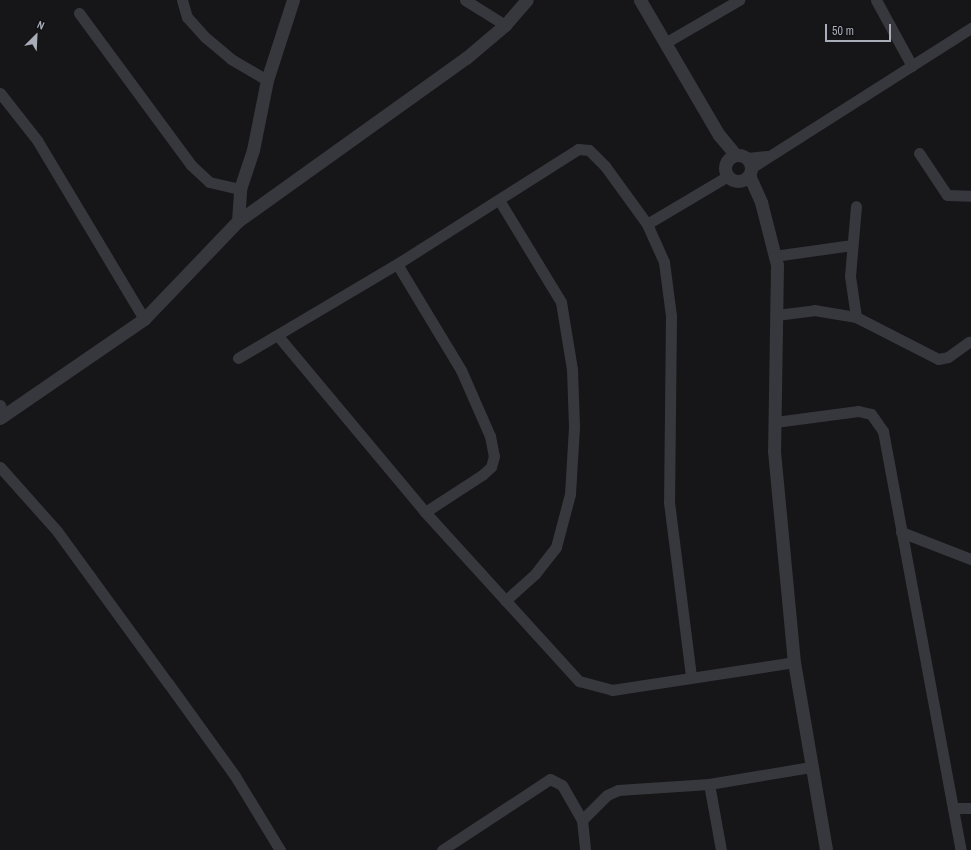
<!DOCTYPE html>
<html>
<head>
<meta charset="utf-8">
<style>
	body { margin:0 }
	#map { position:relative; width:971px; height:850px; overflow:hidden; background:#161618; font-family:"Archivo Narrow",sans-serif }
	div>[style] { position:absolute }
	.minor>* { height:11px; margin:-5.5px; padding:0 5.5px; transform-origin:5.5px; border-radius:5.5px; background:#37383d }
	.tertiary>* { height:13px; margin:-6.5px; padding:0 6.5px; transform-origin:6.5px; border-radius:6.5px; background:#37383d }
	.tertiary>.ring { margin:-6.5px; padding:0; box-sizing:content-box; background:none; border:13px solid #37383d; border-radius:50% }
	span { translate:-50% -50%; white-space:nowrap; text-align:center; line-height:1.15; -webkit-text-stroke:3px #111113; paint-order:stroke }
	.north { position:absolute; left:16px; top:16px; width:40px; height:40px; -webkit-text-stroke:3px #111113; paint-order:stroke; rotate:24deg; font-size:11px; font-weight:700; line-height:16px; text-align:center; color:#a8adb8 }
	.north::after { content:''; display:block; margin:auto; width:14px; height:18px; background:#a8adb8; clip-path:polygon(50% 0,100% 100%,50% 72%,0 100%) }
	.scale { position:absolute; left:825px; top:24px; width:66px; height:18px; box-sizing:border-box; border:2px solid #a8adb8; border-top:0; padding-left:5px; font-size:12px; line-height:14px; white-space:nowrap; color:#a8adb8; -webkit-text-stroke:3px #111113; paint-order:stroke }
</style>
</head>
<body>
<div id="map">
	<div class="minor">
		<i style="left:182px;top:0;width:18px;rotate:74deg"></i>
		<i style="left:187px;top:17px;width:27px;rotate:48deg"></i>
		<i style="left:205px;top:37px;width:34px;rotate:40deg"></i>
		<i style="left:231px;top:59px;width:42px;rotate:30.3deg"></i>
		<i style="left:465px;top:0;width:47px;rotate:32deg"></i>
		<i style="left:876px;top:0;width:75px;rotate:61.4deg"></i>
		<i style="left:79px;top:13px;width:189px;rotate:53.6deg"></i>
		<i style="left:191px;top:165px;width:25px;rotate:43deg"></i>
		<i style="left:209px;top:182px;width:32px;rotate:13deg"></i>
		<i style="left:665px;top:43px;width:86px;rotate:-30.2deg"></i>
		<i style="left:0;top:93px;width:60px;rotate:51.8deg"></i>
		<i style="left:37px;top:140px;width:209px;rotate:59.1deg"></i>
		<i style="left:919px;top:153px;width:50px;rotate:56.3deg"></i>
		<i style="left:947px;top:195px;width:24px;rotate:2deg"></i>
		<i style="left:747px;top:158px;width:20px;rotate:-6deg"></i>
		<i style="left:751px;top:168px;width:261px;rotate:-32.5deg"></i>
		<i style="left:499px;top:200px;width:119px;rotate:58.7deg"></i>
		<i style="left:561px;top:302px;width:68px;rotate:80.7deg"></i>
		<i style="left:572px;top:369px;width:58px;rotate:88deg"></i>
		<i style="left:574px;top:427px;width:67px;rotate:93.4deg"></i>
		<i style="left:570px;top:494px;width:55px;rotate:104.8deg"></i>
		<i style="left:556px;top:547px;width:34px;rotate:128deg"></i>
		<i style="left:535px;top:574px;width:40px;rotate:138deg"></i>
		<i style="left:647px;top:224px;width:94px;rotate:-30.7deg"></i>
		<i style="left:774px;top:256px;width:79px;rotate:-8deg"></i>
		<i style="left:397px;top:264px;width:124px;rotate:58.9deg"></i>
		<i style="left:461px;top:370px;width:72px;rotate:66.3deg"></i>
		<i style="left:490px;top:436px;width:20px;rotate:79deg"></i>
		<i style="left:494px;top:456px;width:11px;rotate:105deg"></i>
		<i style="left:491px;top:467px;width:12px;rotate:138deg"></i>
		<i style="left:482px;top:475px;width:68px;rotate:147deg"></i>
		<i style="left:776px;top:315px;width:38px;rotate:-7deg"></i>
		<i style="left:814px;top:310px;width:43px;rotate:9.5deg"></i>
		<i style="left:856px;top:317px;width:92px;rotate:27.1deg"></i>
		<i style="left:938px;top:359px;width:10px;rotate:-11deg"></i>
		<i style="left:948px;top:357px;width:26px;rotate:-36deg"></i>
		<i style="left:856px;top:317px;width:41px;rotate:-98.3deg"></i>
		<i style="left:850px;top:276px;width:70px;rotate:-85.1deg"></i>
		<i style="left:278px;top:336px;width:229px;rotate:50.1deg"></i>
		<i style="left:425px;top:512px;width:229px;rotate:47.7deg"></i>
		<i style="left:579px;top:681px;width:34px;rotate:15deg"></i>
		<i style="left:612px;top:690px;width:184px;rotate:-8.7deg"></i>
		<i style="left:238px;top:358px;width:185px;rotate:-30.6deg"></i>
		<i style="left:397px;top:264px;width:214px;rotate:-32.4deg"></i>
		<i style="left:578px;top:149px;width:11px;rotate:5deg"></i>
		<i style="left:589px;top:150px;width:23px;rotate:45deg"></i>
		<i style="left:605px;top:166px;width:72px;rotate:54.1deg"></i>
		<i style="left:647px;top:224px;width:42px;rotate:65.9deg"></i>
		<i style="left:664px;top:262px;width:54px;rotate:82.6deg"></i>
		<i style="left:671px;top:316px;width:186px;rotate:90.6deg"></i>
		<i style="left:669px;top:502px;width:176px;rotate:82.8deg"></i>
		<i style="left:0;top:405px;width:12px;rotate:70deg"></i>
		<i style="left:775px;top:422px;width:84px;rotate:-7.5deg"></i>
		<i style="left:858px;top:411px;width:13px;rotate:13deg"></i>
		<i style="left:871px;top:414px;width:21px;rotate:55deg"></i>
		<i style="left:883px;top:431px;width:426px;rotate:79.5deg"></i>
		<i style="left:0;top:467px;width:86px;rotate:48.3deg"></i>
		<i style="left:57px;top:531px;width:188px;rotate:53.9deg"></i>
		<i style="left:168px;top:683px;width:115px;rotate:54.2deg"></i>
		<i style="left:235px;top:776px;width:87px;rotate:58.7deg"></i>
		<i style="left:901px;top:532px;width:75px;rotate:21.1deg"></i>
		<i style="left:709px;top:784px;width:67px;rotate:79.7deg"></i>
		<i style="left:953px;top:808px;width:18px"></i>
		<i style="left:582px;top:820px;width:35px;rotate:-45deg"></i>
		<i style="left:607px;top:795px;width:12px;rotate:-24deg"></i>
		<i style="left:618px;top:790px;width:91px;rotate:-3.8deg"></i>
		<i style="left:709px;top:784px;width:103px;rotate:-9.5deg"></i>
		<i style="left:442px;top:850px;width:129px;rotate:-33.3deg"></i>
		<i style="left:550px;top:779px;width:13px;rotate:27deg"></i>
		<i style="left:562px;top:785px;width:40px;rotate:60.3deg"></i>
		<i style="left:582px;top:820px;width:30px;rotate:84deg"></i>
	</div>
	<div class="tertiary">
		<i style="left:640px;top:0;width:156px;rotate:59.7deg"></i>
		<i style="left:719px;top:135px;width:26px;rotate:50deg"></i>
		<i class="ring" style="left:725px;top:155px;width:13px;height:13px"></i>
		<i style="left:749px;top:175px;width:30px;rotate:66deg"></i>
		<i style="left:761px;top:202px;width:65px;rotate:75.7deg"></i>
		<i style="left:777px;top:265px;width:186px;rotate:90.9deg"></i>
		<i style="left:774px;top:451px;width:212px;rotate:84.6deg"></i>
		<i style="left:794px;top:662px;width:191px;rotate:80.3deg"></i>
		<i style="left:238px;top:221px;width:32px;rotate:-86deg"></i>
		<i style="left:240px;top:189px;width:41px;rotate:-71.6deg"></i>
		<i style="left:253px;top:150px;width:71px;rotate:-78.7deg"></i>
		<i style="left:267px;top:80px;width:84px;rotate:-72deg"></i>
		<i style="left:0;top:418px;width:175px;rotate:-34.5deg"></i>
		<i style="left:144px;top:319px;width:136px;rotate:-46.2deg"></i>
		<i style="left:238px;top:221px;width:280px;rotate:-35.6deg"></i>
		<i style="left:466px;top:58px;width:51px;rotate:-40.2deg"></i>
		<i style="left:505px;top:25px;width:33px;rotate:-49deg"></i>
	</div>
	<div class="north">N</div>
	<div class="scale">50 m</div>
</div>
</body>
</html>
